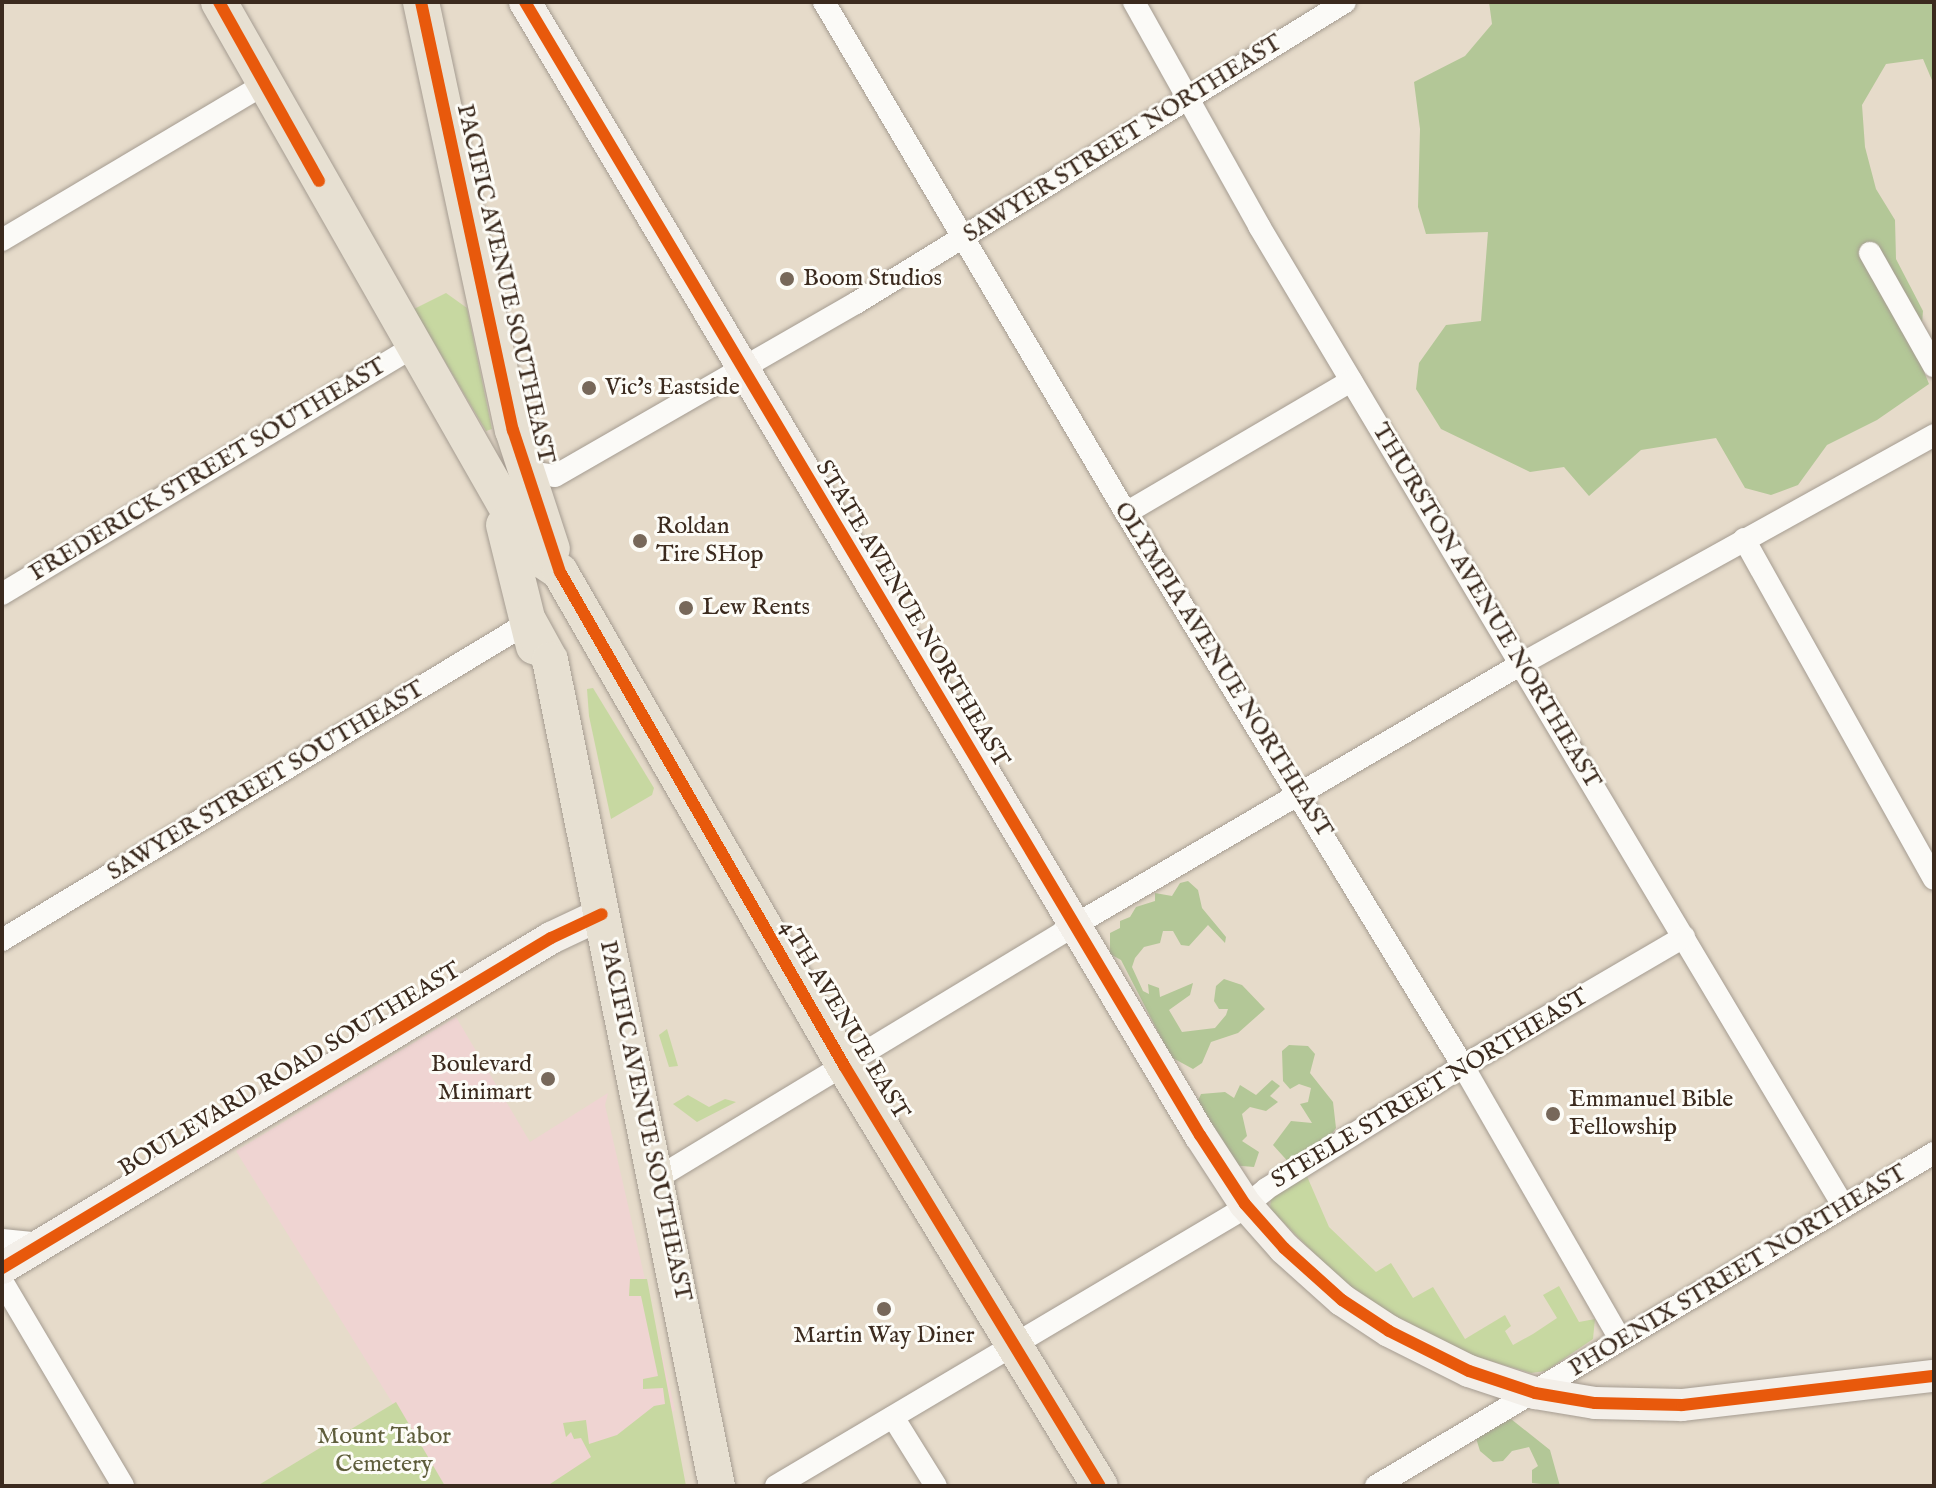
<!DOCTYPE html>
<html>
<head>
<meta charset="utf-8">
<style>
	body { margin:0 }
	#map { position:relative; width:1936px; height:1488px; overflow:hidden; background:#e6dbca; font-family:"IM FELL English",serif }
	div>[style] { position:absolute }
	.built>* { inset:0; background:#efd4d2 }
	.green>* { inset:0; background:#c7d8a1 }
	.forest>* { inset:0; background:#b3c797 }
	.roads { filter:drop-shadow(0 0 2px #a59c91) drop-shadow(0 0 2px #a59c91) }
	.street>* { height:22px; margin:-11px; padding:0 11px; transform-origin:11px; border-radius:11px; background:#fbfaf7 }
	.secondary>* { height:32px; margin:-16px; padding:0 16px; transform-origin:16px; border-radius:16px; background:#f3efe9 }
	.primary>* { height:36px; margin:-18px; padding:0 18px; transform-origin:18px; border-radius:18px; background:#e7e0d2 }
	.cycleway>* { height:12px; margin:-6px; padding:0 6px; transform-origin:6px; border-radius:6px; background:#e8590c }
	.dots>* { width:22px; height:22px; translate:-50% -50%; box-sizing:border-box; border:4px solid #fdfcf7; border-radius:50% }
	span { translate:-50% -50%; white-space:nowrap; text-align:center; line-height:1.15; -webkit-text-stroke:6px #fdfcf7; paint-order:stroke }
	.street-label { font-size:24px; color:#3b2a1e }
	.poi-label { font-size:24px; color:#3b2a1e }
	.left { translate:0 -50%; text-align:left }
	.right { translate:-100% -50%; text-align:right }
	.park-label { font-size:24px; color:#5e5d3b }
	.frame { position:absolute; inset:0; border:4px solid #3b2a1e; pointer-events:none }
</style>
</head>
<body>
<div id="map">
	<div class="built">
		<i style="clip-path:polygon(456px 1017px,530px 1142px,608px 1093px,605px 1105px,675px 1410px,547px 1486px,444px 1486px,236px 1151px)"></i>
	</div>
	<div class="green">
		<i style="clip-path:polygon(446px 293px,467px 308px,492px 429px,486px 431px,414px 309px)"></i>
		<i style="clip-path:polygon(593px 688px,654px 788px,652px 795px,611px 819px,589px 716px,587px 689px)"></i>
		<i style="clip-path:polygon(667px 1029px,678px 1066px,669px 1067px,659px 1035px)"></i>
		<i style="clip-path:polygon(688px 1095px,709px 1107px,725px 1099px,736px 1102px,697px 1122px,673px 1104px)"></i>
		<i style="clip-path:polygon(1306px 1174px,1329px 1227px,1376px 1272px,1391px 1263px,1413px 1298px,1433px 1287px,1465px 1339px,1505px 1315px,1511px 1326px,1505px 1331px,1513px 1345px,1533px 1334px,1557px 1318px,1543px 1295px,1559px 1286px,1579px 1322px,1595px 1319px,1593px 1339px,1546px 1371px,1531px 1373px,1474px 1356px,1384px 1310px,1339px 1278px,1270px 1209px,1271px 1197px)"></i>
		<i style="clip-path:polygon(630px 1279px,647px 1279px,686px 1486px,547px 1486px,591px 1457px,581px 1438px,574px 1439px,571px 1432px,566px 1437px,563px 1423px,586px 1420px,589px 1444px,617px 1435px,654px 1406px,665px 1404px,663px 1388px,643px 1389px,643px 1379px,658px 1376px,641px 1296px,629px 1296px)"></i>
		<i style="clip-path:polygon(396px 1402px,445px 1486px,257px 1486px)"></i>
	</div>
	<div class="forest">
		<i style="clip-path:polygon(1489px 2px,1934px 2px,1934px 85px,1923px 59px,1886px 64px,1862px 105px,1865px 147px,1876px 189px,1895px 220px,1896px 259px,1923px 311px,1919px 359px,1929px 384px,1877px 420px,1827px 445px,1798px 485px,1771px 495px,1745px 488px,1716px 438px,1641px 450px,1589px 496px,1564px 467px,1530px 472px,1441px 429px,1416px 389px,1419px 363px,1446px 325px,1481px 321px,1488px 232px,1426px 234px,1418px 207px,1420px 129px,1414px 82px,1465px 56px,1492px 24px)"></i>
		<i style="clip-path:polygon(1188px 881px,1198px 890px,1202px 908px,1226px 937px,1225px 943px,1208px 925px,1189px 946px,1181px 945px,1173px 931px,1163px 931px,1160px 943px,1144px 947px,1135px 958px,1132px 967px,1143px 991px,1149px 994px,1148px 984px,1159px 988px,1160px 997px,1193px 983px,1190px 995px,1169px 1010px,1182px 1032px,1215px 1028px,1226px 1015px,1228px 1009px,1219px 1009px,1214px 1001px,1216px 986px,1224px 979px,1242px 985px,1265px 1009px,1238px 1033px,1211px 1042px,1202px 1063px,1193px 1069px,1171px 1057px,1121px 960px,1110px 954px,1110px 933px,1120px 928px,1120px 921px,1130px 917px,1136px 907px,1155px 901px,1155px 893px,1172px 896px,1180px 883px)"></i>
		<i style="clip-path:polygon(1289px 1045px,1308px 1046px,1315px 1054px,1310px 1073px,1333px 1102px,1336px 1128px,1323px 1147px,1292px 1166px,1273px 1145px,1291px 1121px,1312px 1123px,1300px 1104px,1308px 1102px,1311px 1088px,1299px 1084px,1290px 1089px,1283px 1081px,1282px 1051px)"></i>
		<i style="clip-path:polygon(1272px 1080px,1280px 1086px,1270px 1096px,1278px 1102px,1266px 1111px,1250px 1107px,1242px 1114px,1247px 1136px,1242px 1141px,1259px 1152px,1254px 1167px,1230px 1165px,1229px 1150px,1220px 1155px,1197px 1103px,1201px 1094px,1225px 1092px,1234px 1098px,1240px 1085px,1256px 1095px)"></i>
		<i style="clip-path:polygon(1496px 1407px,1550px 1450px,1560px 1486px,1532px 1483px,1532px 1470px,1538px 1466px,1529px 1447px,1512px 1451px,1503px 1461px,1493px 1462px,1480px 1451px,1475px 1435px)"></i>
	</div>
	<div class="roads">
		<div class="street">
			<i style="left:824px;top:2px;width:594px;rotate:59.42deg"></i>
			<i style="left:1126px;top:513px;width:648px;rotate:58.64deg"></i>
			<i style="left:1463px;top:1066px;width:315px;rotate:60.1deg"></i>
			<i style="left:1134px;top:2px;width:257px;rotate:60.8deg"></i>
			<i style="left:1259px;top:226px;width:1142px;rotate:59.19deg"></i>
			<i style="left:2px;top:240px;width:309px;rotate:-30.7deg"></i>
			<i style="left:1870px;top:253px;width:130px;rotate:60.5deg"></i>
			<i style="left:524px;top:471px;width:31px;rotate:9deg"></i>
			<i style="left:555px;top:476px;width:347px;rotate:-29.9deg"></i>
			<i style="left:856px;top:303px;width:574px;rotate:-31.61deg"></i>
			<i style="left:1126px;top:513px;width:261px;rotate:-30.4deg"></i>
			<i style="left:1744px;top:539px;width:389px;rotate:60.8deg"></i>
			<i style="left:2px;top:594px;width:481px;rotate:-31deg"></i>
			<i style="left:2px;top:940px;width:616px;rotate:-31.11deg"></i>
			<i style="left:659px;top:1177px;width:472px;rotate:-31.2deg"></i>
			<i style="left:1063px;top:932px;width:533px;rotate:-30.32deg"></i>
			<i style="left:1523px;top:663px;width:470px;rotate:-29deg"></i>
			<i style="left:2px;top:1240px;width:40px;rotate:5.7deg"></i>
			<i style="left:2px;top:1281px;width:238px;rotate:59.4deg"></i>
			<i style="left:893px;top:1417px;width:81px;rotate:58.1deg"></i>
			<i style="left:776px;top:1486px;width:537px;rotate:-30.67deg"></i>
			<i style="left:1238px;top:1212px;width:36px;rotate:-39deg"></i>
			<i style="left:1266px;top:1189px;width:232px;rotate:-32deg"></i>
			<i style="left:1463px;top:1066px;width:256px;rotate:-30.3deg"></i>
			<i style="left:1376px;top:1486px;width:650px;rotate:-30.83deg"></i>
		</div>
		<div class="secondary">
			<i style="left:525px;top:2px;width:1319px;rotate:59.22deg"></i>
			<i style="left:1200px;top:1135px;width:82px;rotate:56.9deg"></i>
			<i style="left:1245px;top:1204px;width:59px;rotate:48.4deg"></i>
			<i style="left:1284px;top:1248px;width:78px;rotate:41.9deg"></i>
			<i style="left:1342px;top:1300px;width:56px;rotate:33.4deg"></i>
			<i style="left:1389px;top:1331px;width:89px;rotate:26.6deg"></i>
			<i style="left:1469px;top:1371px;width:70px;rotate:18.4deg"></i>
			<i style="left:1535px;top:1393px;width:61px;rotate:9.5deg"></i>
			<i style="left:1595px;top:1403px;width:87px;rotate:1.3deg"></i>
			<i style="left:1682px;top:1405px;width:254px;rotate:-6.6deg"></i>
			<i style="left:2px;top:1268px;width:641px;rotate:-31.01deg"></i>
			<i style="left:551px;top:938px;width:56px;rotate:-25.2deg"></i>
		</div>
		<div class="primary">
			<i style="left:219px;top:2px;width:606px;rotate:60.35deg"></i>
			<i style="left:519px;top:529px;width:34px;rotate:56deg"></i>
			<i style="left:538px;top:557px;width:27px;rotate:34deg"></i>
			<i style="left:560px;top:572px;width:571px;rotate:60.07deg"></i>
			<i style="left:845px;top:1067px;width:490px;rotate:58.7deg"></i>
			<i style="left:421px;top:2px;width:438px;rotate:77.9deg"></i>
			<i style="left:513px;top:430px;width:125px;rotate:71.9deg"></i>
			<i style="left:504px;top:525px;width:125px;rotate:76.1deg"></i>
			<i style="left:529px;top:622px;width:43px;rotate:61.1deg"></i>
			<i style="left:550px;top:660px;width:843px;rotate:78.57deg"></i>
		</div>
	</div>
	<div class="cycleway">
		<i style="left:219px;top:2px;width:205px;rotate:60.8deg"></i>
		<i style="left:421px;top:2px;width:438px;rotate:77.9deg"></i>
		<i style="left:513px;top:430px;width:150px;rotate:71.7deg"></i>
		<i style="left:560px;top:572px;width:571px;rotate:60.07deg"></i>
		<i style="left:845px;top:1067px;width:490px;rotate:58.7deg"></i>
		<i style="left:525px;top:2px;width:1319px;rotate:59.22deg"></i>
		<i style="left:1200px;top:1135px;width:82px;rotate:56.9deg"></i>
		<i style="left:1245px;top:1204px;width:59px;rotate:48.4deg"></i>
		<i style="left:1284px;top:1248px;width:78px;rotate:41.9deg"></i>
		<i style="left:1342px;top:1300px;width:56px;rotate:33.4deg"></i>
		<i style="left:1389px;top:1331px;width:89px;rotate:26.6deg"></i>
		<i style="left:1469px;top:1371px;width:70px;rotate:18.4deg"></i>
		<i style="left:1535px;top:1393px;width:61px;rotate:9.5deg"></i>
		<i style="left:1595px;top:1403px;width:87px;rotate:1.3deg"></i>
		<i style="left:1682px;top:1405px;width:254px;rotate:-6.6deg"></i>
		<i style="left:2px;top:1268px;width:641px;rotate:-31.01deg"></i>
		<i style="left:551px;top:938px;width:56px;rotate:-25.2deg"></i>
	</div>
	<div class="dots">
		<i style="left:787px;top:279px;background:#77685a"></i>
		<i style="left:589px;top:388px;background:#77685a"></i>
		<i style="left:640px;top:541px;background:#77685a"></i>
		<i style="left:686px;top:608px;background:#77685a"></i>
		<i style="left:548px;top:1079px;background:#77685a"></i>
		<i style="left:1553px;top:1114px;background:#77685a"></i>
		<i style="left:884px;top:1309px;background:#77685a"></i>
	</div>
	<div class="street-label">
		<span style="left:1123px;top:139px;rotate:-32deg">SAWYER STREET NORTHEAST</span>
		<span style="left:505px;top:284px;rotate:77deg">PACIFIC AVENUE SOUTHEAST</span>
		<span style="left:208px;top:470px;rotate:-31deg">FREDERICK STREET SOUTHEAST</span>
		<span style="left:1486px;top:606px;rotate:59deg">THURSTON AVENUE NORTHEAST</span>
		<span style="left:912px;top:614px;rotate:59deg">STATE AVENUE NORTHEAST</span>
		<span style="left:1223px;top:670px;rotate:58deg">OLYMPIA AVENUE NORTHEAST</span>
		<span style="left:266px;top:781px;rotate:-31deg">SAWYER STREET SOUTHEAST</span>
		<span style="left:844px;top:1020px;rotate:59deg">4TH AVENUE EAST</span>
		<span style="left:290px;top:1070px;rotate:-31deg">BOULEVARD ROAD SOUTHEAST</span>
		<span style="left:1430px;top:1089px;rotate:-31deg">STEELE STREET NORTHEAST</span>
		<span style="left:645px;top:1121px;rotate:78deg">PACIFIC AVENUE SOUTHEAST</span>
		<span style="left:1738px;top:1271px;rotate:-31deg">PHOENIX STREET NORTHEAST</span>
	</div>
	<div class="poi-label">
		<span class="left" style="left:803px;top:279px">Boom Studios</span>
		<span class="left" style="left:605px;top:388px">Vic's Eastside</span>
		<span class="left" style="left:656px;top:541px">Roldan<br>Tire SHop</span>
		<span class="left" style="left:702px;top:608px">Lew Rents</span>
		<span class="right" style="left:532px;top:1079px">Boulevard<br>Minimart</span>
		<span class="left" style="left:1569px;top:1114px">Emmanuel Bible<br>Fellowship</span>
		<span style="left:884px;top:1336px">Martin Way Diner</span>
	</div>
	<div class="park-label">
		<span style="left:384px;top:1451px">Mount Tabor<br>Cemetery</span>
	</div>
	<div class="frame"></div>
</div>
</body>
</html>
